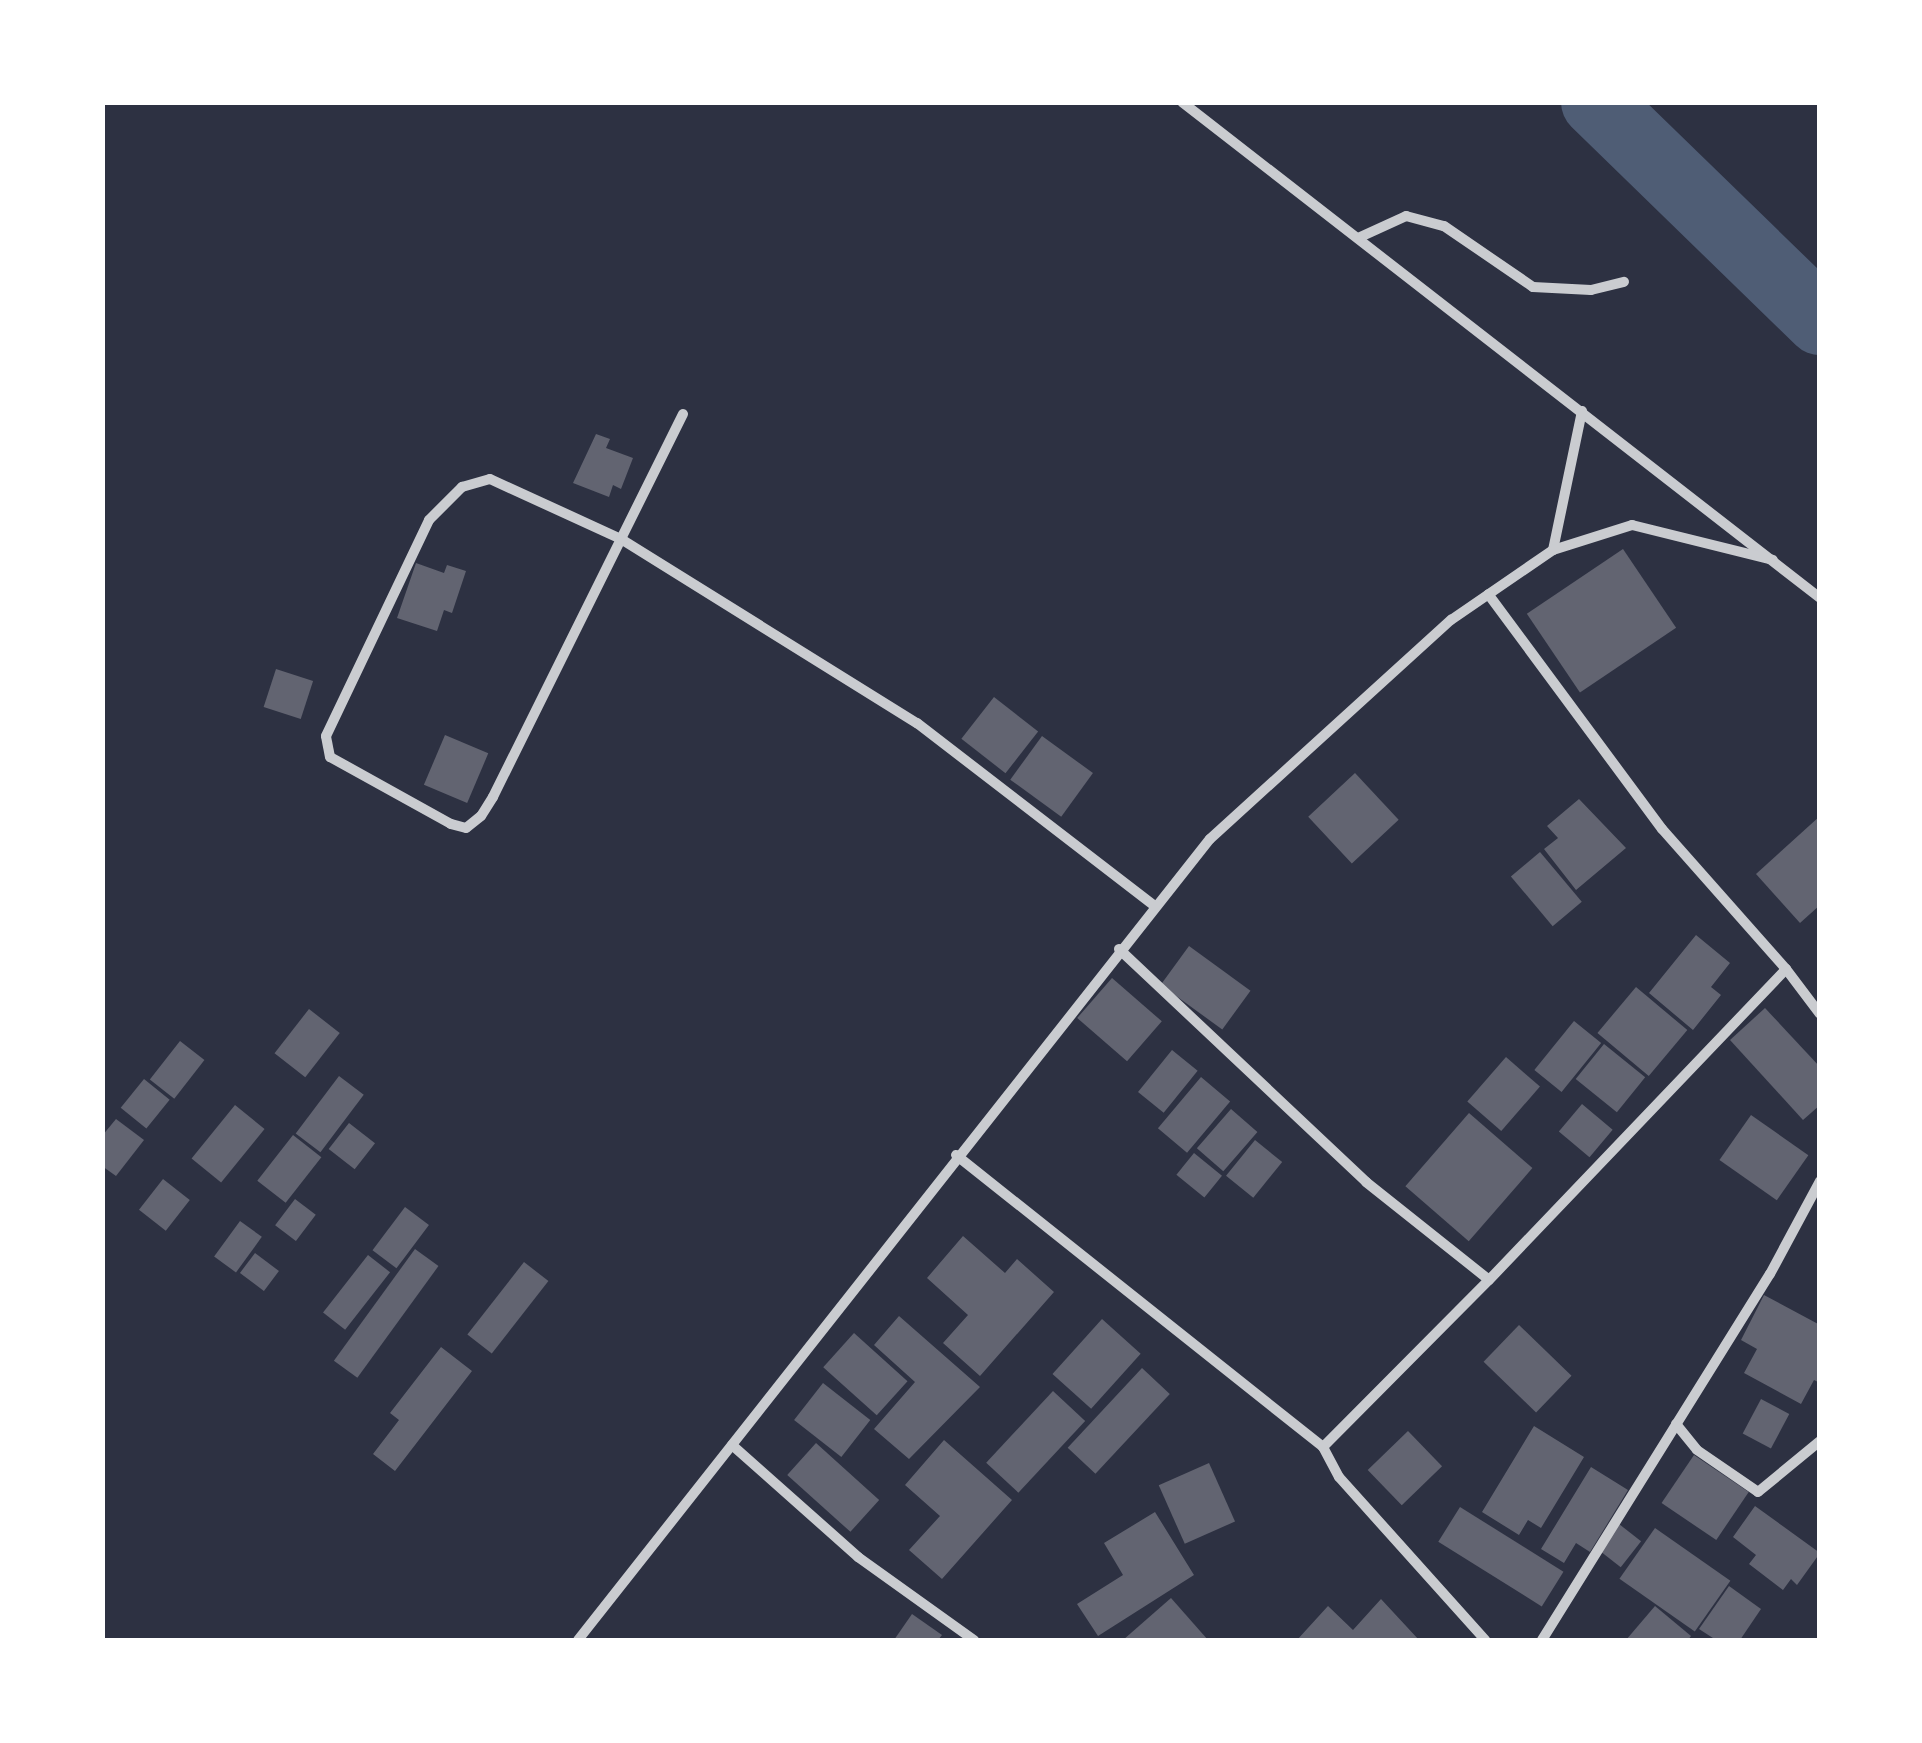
<!DOCTYPE html>
<html>
<head>
<meta charset="utf-8">
<style>
	body { margin:0 }
	#map { position:relative; width:1922px; height:1743px; overflow:hidden; background:#2d3142; font-family:"Asap Condensed",sans-serif }
	div>[style] { position:absolute }
	.river>* { height:70px; margin:-35px; padding:0 35px; transform-origin:35px; border-radius:35px; background:#4f5d75 }
	.building>* { inset:0; background:#626471; transform-origin:0 0 }
	.minor>* { height:10px; margin:-5px; padding:0 5px; transform-origin:5px; border-radius:5px; background:#caccd0 }
	span { translate:-50% -50%; white-space:nowrap; text-align:center; line-height:1.15; -webkit-text-stroke:10px #fff; paint-order:stroke }
	.frame { position:absolute; inset:0; border:105px solid #fff; pointer-events:none }
</style>
</head>
<body>
<div id="map">
	<div class="river">
		<i style="left:1596px;top:102px;width:313px;rotate:44.2deg"></i>
	</div>
	<div class="building">
		<i style="clip-path:polygon(596px 434px,610px 439px,606px 448px,633px 458px,621px 489px,613px 485px,609px 497px,573px 483px)"></i>
		<i style="left:1623px;top:549px;width:95px;height:116px;rotate:56deg"></i>
		<i style="clip-path:polygon(416px 563px,444px 573px,447px 565px,466px 571px,452px 613px,444px 610px,437px 631px,397px 618px)"></i>
		<i style="left:276px;top:669px;width:39px;height:40px;rotate:18deg"></i>
		<i style="left:994px;top:697px;width:56px;height:53px;rotate:38deg"></i>
		<i style="left:445px;top:735px;width:47px;height:54px;rotate:23deg"></i>
		<i style="left:1042px;top:736px;width:63px;height:54px;rotate:36deg"></i>
		<i style="left:1355px;top:773px;width:64px;height:64px;rotate:47deg"></i>
		<i style="clip-path:polygon(1579px 799px,1626px 848px,1576px 890px,1544px 849px,1558px 838px,1547px 826px)"></i>
		<i style="clip-path:polygon(1820px 816px,1820px 905px,1800px 923px,1756px 874px)"></i>
		<i style="left:1540px;top:852px;width:65px;height:38px;rotate:50deg"></i>
		<i style="clip-path:polygon(1696px 935px,1730px 963px,1711px 987px,1721px 995px,1693px 1030px,1649px 993px)"></i>
		<i style="left:1189px;top:946px;width:76px;height:48px;rotate:36deg"></i>
		<i style="left:1112px;top:978px;width:66px;height:53px;rotate:41deg"></i>
		<i style="left:1636px;top:987px;width:67px;height:60px;rotate:40deg"></i>
		<i style="clip-path:polygon(1765px 1008px,1820px 1067px,1820px 1105px,1803px 1120px,1730px 1040px)"></i>
		<i style="left:309px;top:1009px;width:39px;height:56px;rotate:38deg"></i>
		<i style="left:1574px;top:1021px;width:35px;height:63px;rotate:39deg"></i>
		<i style="left:180px;top:1041px;width:31px;height:49px;rotate:38deg"></i>
		<i style="left:1604px;top:1044px;width:53px;height:45px;rotate:39deg"></i>
		<i style="left:1172px;top:1050px;width:33px;height:54px;rotate:39deg"></i>
		<i style="left:1506px;top:1057px;width:45px;height:59px;rotate:41deg"></i>
		<i style="left:339px;top:1076px;width:31px;height:72px;rotate:37deg"></i>
		<i style="left:1201px;top:1077px;width:38px;height:67px;rotate:40deg"></i>
		<i style="left:144px;top:1079px;width:33px;height:37px;rotate:39deg"></i>
		<i style="left:1582px;top:1104px;width:40px;height:36px;rotate:40deg"></i>
		<i style="left:235px;top:1105px;width:38px;height:69px;rotate:39deg"></i>
		<i style="left:1231px;top:1109px;width:35px;height:52px;rotate:41deg"></i>
		<i style="left:1469px;top:1113px;width:84px;height:97px;rotate:41deg"></i>
		<i style="left:1751px;top:1115px;width:70px;height:55px;rotate:35deg"></i>
		<i style="clip-path:polygon(116px 1119px,144px 1140px,116px 1176px,102px 1166px,102px 1136px)"></i>
		<i style="left:349px;top:1123px;width:33px;height:33px;rotate:38deg"></i>
		<i style="left:293px;top:1135px;width:36px;height:58px;rotate:38deg"></i>
		<i style="left:1255px;top:1140px;width:35px;height:46px;rotate:39deg"></i>
		<i style="left:1194px;top:1153px;width:36px;height:28px;rotate:39deg"></i>
		<i style="left:163px;top:1179px;width:34px;height:39px;rotate:38deg"></i>
		<i style="left:295px;top:1199px;width:26px;height:33px;rotate:37deg"></i>
		<i style="left:405px;top:1207px;width:30px;height:54px;rotate:37deg"></i>
		<i style="left:240px;top:1221px;width:27px;height:44px;rotate:36deg"></i>
		<i style="clip-path:polygon(963px 1236px,1005px 1273px,1017px 1259px,1054px 1292px,980px 1376px,943px 1343px,968px 1315px,927px 1278px)"></i>
		<i style="left:415px;top:1249px;width:29px;height:138px;rotate:36deg"></i>
		<i style="left:255px;top:1253px;width:30px;height:25px;rotate:37deg"></i>
		<i style="left:368px;top:1255px;width:28px;height:73px;rotate:38deg"></i>
		<i style="left:524px;top:1262px;width:31px;height:92px;rotate:38deg"></i>
		<i style="clip-path:polygon(1764px 1295px,1820px 1325px,1820px 1383px,1814px 1380px,1801px 1404px,1744px 1373px,1757px 1349px,1741px 1340px)"></i>
		<i style="clip-path:polygon(899px 1316px,980px 1387px,909px 1459px,874px 1429px,915px 1382px,874px 1345px)"></i>
		<i style="left:1102px;top:1319px;width:52px;height:74px;rotate:42deg"></i>
		<i style="left:1519px;top:1325px;width:73px;height:51px;rotate:44deg"></i>
		<i style="left:854px;top:1333px;width:72px;height:46px;rotate:42deg"></i>
		<i style="clip-path:polygon(441px 1347px,472px 1371px,395px 1471px,373px 1454px,399px 1420px,390px 1413px)"></i>
		<i style="left:1142px;top:1368px;width:38px;height:109px;rotate:43deg"></i>
		<i style="left:823px;top:1383px;width:60px;height:47px;rotate:38deg"></i>
		<i style="left:1053px;top:1391px;width:44px;height:98px;rotate:43deg"></i>
		<i style="left:1761px;top:1399px;width:32px;height:39px;rotate:28deg"></i>
		<i style="clip-path:polygon(1534px 1426px,1584px 1457px,1541px 1528px,1528px 1520px,1519px 1535px,1482px 1512px)"></i>
		<i style="left:1408px;top:1431px;width:49px;height:56px;rotate:46deg"></i>
		<i style="clip-path:polygon(944px 1440px,1012px 1500px,942px 1579px,909px 1550px,940px 1516px,905px 1485px)"></i>
		<i style="left:816px;top:1443px;width:85px;height:43px;rotate:42deg"></i>
		<i style="left:1694px;top:1455px;width:66px;height:58px;rotate:34deg"></i>
		<i style="left:1209px;top:1463px;width:64px;height:55px;rotate:66deg"></i>
		<i style="clip-path:polygon(1591px 1467px,1628px 1490px,1590px 1552px,1576px 1543px,1564px 1563px,1541px 1549px)"></i>
		<i style="clip-path:polygon(1755px 1506px,1820px 1553px,1797px 1585px,1791px 1579px,1783px 1590px,1749px 1564px,1756px 1555px,1733px 1537px)"></i>
		<i style="left:1460px;top:1507px;width:122px;height:41px;rotate:32deg"></i>
		<i style="clip-path:polygon(1155px 1512px,1194px 1575px,1098px 1636px,1077px 1604px,1123px 1575px,1104px 1543px)"></i>
		<i style="left:1619px;top:1524px;width:28px;height:33px;rotate:38deg"></i>
		<i style="left:1655px;top:1528px;width:92px;height:62px;rotate:35deg"></i>
		<i style="clip-path:polygon(1729px 1586px,1761px 1609px,1740px 1640px,1716px 1640px,1699px 1629px)"></i>
		<i style="clip-path:polygon(1171px 1598px,1208px 1640px,1123px 1640px)"></i>
		<i style="clip-path:polygon(1381px 1599px,1419px 1640px,1297px 1640px,1328px 1606px,1353px 1630px)"></i>
		<i style="clip-path:polygon(1655px 1606px,1691px 1636px,1688px 1640px,1626px 1640px)"></i>
		<i style="clip-path:polygon(912px 1614px,942px 1635px,938px 1640px,894px 1640px)"></i>
	</div>
	<div class="minor">
		<i style="left:1182px;top:102px;width:808px;rotate:37.86deg"></i>
		<i style="left:1358px;top:238px;width:53px;rotate:-24.6deg"></i>
		<i style="left:1406px;top:216px;width:39px;rotate:15deg"></i>
		<i style="left:1444px;top:226px;width:108px;rotate:34.4deg"></i>
		<i style="left:1533px;top:287px;width:58px;rotate:3deg"></i>
		<i style="left:1591px;top:290px;width:34px;rotate:-14deg"></i>
		<i style="left:683px;top:414px;width:140px;rotate:116.4deg"></i>
		<i style="left:621px;top:539px;width:288px;rotate:116.4deg"></i>
		<i style="left:493px;top:797px;width:22px;rotate:122deg"></i>
		<i style="left:481px;top:816px;width:19px;rotate:141deg"></i>
		<i style="left:466px;top:828px;width:16px;rotate:-165deg"></i>
		<i style="left:451px;top:824px;width:138px;rotate:-151deg"></i>
		<i style="left:330px;top:757px;width:21px;rotate:-101deg"></i>
		<i style="left:326px;top:736px;width:239px;rotate:-64.5deg"></i>
		<i style="left:429px;top:520px;width:47px;rotate:-45deg"></i>
		<i style="left:462px;top:487px;width:29px;rotate:-16deg"></i>
		<i style="left:490px;top:479px;width:144px;rotate:24.6deg"></i>
		<i style="left:621px;top:539px;width:349px;rotate:31.9deg"></i>
		<i style="left:917px;top:723px;width:300px;rotate:37.6deg"></i>
		<i style="left:1553px;top:550px;width:142px;rotate:-78.2deg"></i>
		<i style="left:1119px;top:949px;width:340px;rotate:43.3deg"></i>
		<i style="left:1366px;top:1182px;width:157px;rotate:38.5deg"></i>
		<i style="left:1489px;top:1280px;width:430px;rotate:-46.3deg"></i>
		<i style="left:1786px;top:969px;width:187px;rotate:-131.5deg"></i>
		<i style="left:1662px;top:829px;width:292px;rotate:-126.5deg"></i>
		<i style="left:1786px;top:969px;width:56px;rotate:52.9deg"></i>
		<i style="left:956px;top:1155px;width:469px;rotate:38.5deg"></i>
		<i style="left:1323px;top:1447px;width:34px;rotate:62deg"></i>
		<i style="left:1339px;top:1477px;width:219px;rotate:48.1deg"></i>
		<i style="left:1676px;top:1424px;width:33px;rotate:51deg"></i>
		<i style="left:1697px;top:1450px;width:74px;rotate:34.5deg"></i>
		<i style="left:1758px;top:1492px;width:80px;rotate:-39.4deg"></i>
		<i style="left:732px;top:1445px;width:169px;rotate:41.6deg"></i>
		<i style="left:858px;top:1557px;width:143px;rotate:35.6deg"></i>
		<i style="left:1323px;top:1447px;width:235px;rotate:-45.2deg"></i>
		<i style="left:578px;top:1640px;width:1020px;rotate:-51.73deg"></i>
		<i style="left:1210px;top:839px;width:326px;rotate:-42.3deg"></i>
		<i style="left:1451px;top:620px;width:124px;rotate:-34.5deg"></i>
		<i style="left:1553px;top:550px;width:83px;rotate:-17.6deg"></i>
		<i style="left:1632px;top:525px;width:145px;rotate:13.9deg"></i>
		<i style="left:1542px;top:1640px;width:431px;rotate:-58.1deg"></i>
		<i style="left:1770px;top:1274px;width:106px;rotate:-61.7deg"></i>
	</div>
	<div class="frame"></div>
</div>
</body>
</html>
